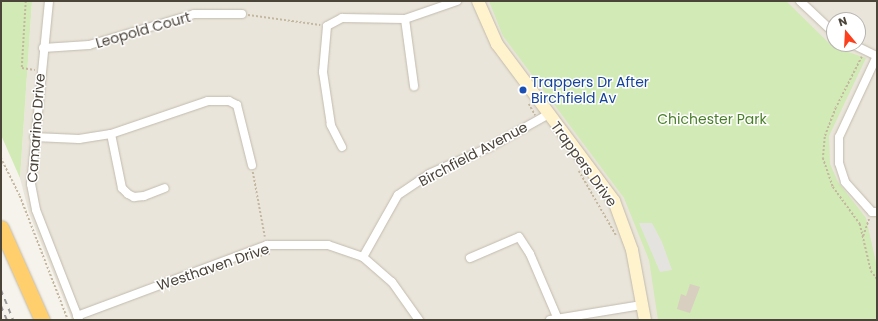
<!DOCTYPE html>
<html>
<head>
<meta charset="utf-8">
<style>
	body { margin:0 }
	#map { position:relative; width:878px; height:321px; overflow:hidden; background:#f6f3ec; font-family:Poppins,sans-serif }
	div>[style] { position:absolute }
	.residential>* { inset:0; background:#eae5da }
	.green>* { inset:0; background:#d2eab5 }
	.parking>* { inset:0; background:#e5e3e0 }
	.building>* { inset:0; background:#d8cfc1 }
	.path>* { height:1.5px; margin-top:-0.75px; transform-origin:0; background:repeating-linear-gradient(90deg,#c4b79f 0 2px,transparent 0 4px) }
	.roads { filter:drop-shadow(0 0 1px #c2bbae) drop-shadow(0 0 1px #c2bbae) }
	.minor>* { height:8px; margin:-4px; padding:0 4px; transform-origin:4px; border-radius:4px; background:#fff }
	.secondary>* { height:12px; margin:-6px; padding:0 6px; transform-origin:6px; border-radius:6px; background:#fff3cd }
	.motorway>* { height:15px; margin:-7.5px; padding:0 7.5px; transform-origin:7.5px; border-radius:7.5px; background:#ffcf6e }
	.rail>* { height:2px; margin-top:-1px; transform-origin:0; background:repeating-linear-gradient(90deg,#9a9a9a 0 5px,transparent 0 10px) }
	.dots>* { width:11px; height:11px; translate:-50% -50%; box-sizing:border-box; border:2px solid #fff; border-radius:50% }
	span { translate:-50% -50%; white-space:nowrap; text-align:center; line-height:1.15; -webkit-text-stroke:3px #fff; paint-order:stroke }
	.street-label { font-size:14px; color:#4b4439 }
	.transit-label { font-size:14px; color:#164399 }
	.left { translate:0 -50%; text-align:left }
	.park-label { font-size:14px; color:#4a7f2a }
	.frame { position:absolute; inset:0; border:2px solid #4b4439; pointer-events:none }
	.north { position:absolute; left:826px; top:12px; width:40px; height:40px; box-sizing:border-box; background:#fff; border:1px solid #b7b4b0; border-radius:50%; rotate:342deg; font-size:11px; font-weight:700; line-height:16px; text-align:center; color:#4b4439 }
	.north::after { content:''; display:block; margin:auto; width:14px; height:18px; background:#fc3f1d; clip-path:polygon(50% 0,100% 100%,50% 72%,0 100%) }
</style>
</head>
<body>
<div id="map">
	<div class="residential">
		<i style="clip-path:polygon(evenodd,32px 1px,877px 1px,877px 320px,72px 320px,29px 213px,20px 178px,32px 1px,834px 20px,858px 20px,858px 44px,834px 44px,834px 20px)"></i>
	</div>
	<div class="green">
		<i style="clip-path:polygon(1px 1px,32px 1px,20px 178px,1px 135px)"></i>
		<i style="clip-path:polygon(489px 1px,786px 1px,833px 47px,866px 58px,829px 136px,830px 164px,838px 182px,866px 218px,877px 267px,877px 320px,658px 320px,649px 260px,624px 198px,503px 36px)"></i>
	</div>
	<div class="parking">
		<i style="clip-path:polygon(639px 223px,652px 223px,662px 242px,672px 270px,660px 272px)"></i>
	</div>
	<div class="building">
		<i style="clip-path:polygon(690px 284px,700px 287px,690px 313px,677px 309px,681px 294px,686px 296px)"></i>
	</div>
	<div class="path">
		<i style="left:26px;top:1px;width:67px;rotate:93.4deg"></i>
		<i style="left:22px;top:68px;width:13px;rotate:9deg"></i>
		<i style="left:248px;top:15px;width:73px;rotate:7.9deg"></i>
		<i style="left:862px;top:57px;width:57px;rotate:117deg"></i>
		<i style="left:836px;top:108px;width:31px;rotate:111deg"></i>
		<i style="left:825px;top:137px;width:21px;rotate:95deg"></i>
		<i style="left:823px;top:158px;width:31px;rotate:71deg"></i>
		<i style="left:833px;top:187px;width:46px;rotate:53.9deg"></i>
		<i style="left:860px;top:224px;width:48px;rotate:76.8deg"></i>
		<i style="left:871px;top:271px;width:10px;rotate:53deg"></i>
		<i style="left:529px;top:104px;width:13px;rotate:61deg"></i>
		<i style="left:1px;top:158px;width:42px;rotate:63.4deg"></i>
		<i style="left:20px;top:196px;width:133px;rotate:68.8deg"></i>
		<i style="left:579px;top:171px;width:74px;rotate:60deg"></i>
		<i style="left:253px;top:172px;width:66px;rotate:79.5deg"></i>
		<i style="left:863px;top:236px;width:18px;rotate:-71deg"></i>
		<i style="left:260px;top:256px;width:12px;rotate:-14deg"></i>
	</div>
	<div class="roads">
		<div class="minor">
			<i style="left:49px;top:1px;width:184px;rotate:95.6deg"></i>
			<i style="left:31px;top:184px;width:26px;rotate:79deg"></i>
			<i style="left:36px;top:210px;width:118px;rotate:68.6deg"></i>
			<i style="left:800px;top:1px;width:47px;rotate:43.3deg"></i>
			<i style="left:405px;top:19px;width:68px;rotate:82.3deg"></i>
			<i style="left:852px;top:44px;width:28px;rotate:26deg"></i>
			<i style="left:877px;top:56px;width:89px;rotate:115.1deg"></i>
			<i style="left:839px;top:137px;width:26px;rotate:90deg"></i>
			<i style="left:839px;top:163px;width:20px;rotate:72deg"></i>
			<i style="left:845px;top:182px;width:40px;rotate:48deg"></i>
			<i style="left:872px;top:212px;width:5px"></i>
			<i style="left:43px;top:48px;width:46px;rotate:-3.7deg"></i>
			<i style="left:89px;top:45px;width:109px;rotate:-16.4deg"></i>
			<i style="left:194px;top:14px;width:48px"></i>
			<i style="left:111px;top:134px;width:55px;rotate:78.5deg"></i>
			<i style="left:122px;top:188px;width:8px;rotate:45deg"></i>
			<i style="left:128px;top:194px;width:7px;rotate:27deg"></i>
			<i style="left:134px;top:197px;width:10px;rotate:-6deg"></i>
			<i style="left:144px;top:196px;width:22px;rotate:-21deg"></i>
			<i style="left:34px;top:137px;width:45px;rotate:2.5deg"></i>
			<i style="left:79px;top:139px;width:32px;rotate:-9deg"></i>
			<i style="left:111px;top:134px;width:102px;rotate:-18.8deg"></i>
			<i style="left:208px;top:101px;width:21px"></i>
			<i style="left:229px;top:101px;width:9px;rotate:27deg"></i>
			<i style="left:237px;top:105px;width:62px;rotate:76deg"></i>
			<i style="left:342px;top:147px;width:25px;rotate:-117deg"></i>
			<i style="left:331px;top:125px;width:54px;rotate:-98.6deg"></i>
			<i style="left:323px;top:72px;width:46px;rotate:-85deg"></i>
			<i style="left:327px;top:26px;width:17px;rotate:-28deg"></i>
			<i style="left:342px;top:18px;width:63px;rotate:0.9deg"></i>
			<i style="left:405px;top:19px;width:55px;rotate:-19.1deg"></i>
			<i style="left:363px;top:257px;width:71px;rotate:-60.6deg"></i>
			<i style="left:398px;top:195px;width:37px;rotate:-34deg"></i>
			<i style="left:429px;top:174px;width:67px;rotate:-23.9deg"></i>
			<i style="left:490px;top:147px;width:65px;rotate:-29.3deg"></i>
			<i style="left:470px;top:258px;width:53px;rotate:-23.2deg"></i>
			<i style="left:519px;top:237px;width:20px;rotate:57deg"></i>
			<i style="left:530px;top:254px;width:69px;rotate:66.8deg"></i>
			<i style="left:77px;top:316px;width:203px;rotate:-20.5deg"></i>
			<i style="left:267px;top:245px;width:61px"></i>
			<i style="left:328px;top:245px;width:37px;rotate:19deg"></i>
			<i style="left:363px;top:257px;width:38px;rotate:41deg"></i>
			<i style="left:392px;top:282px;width:47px;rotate:54.6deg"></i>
			<i style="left:550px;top:320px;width:93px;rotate:-9.3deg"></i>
		</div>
		<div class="secondary">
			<i style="left:478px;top:1px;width:47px;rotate:66.2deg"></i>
			<i style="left:497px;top:44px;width:196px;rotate:53.3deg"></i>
			<i style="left:614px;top:201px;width:52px;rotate:69.8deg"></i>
			<i style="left:632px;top:250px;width:71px;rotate:79.5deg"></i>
		</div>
		<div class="motorway">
			<i style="left:1px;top:228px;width:101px;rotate:66deg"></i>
		</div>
	</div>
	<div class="rail">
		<i style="left:1px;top:290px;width:32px;rotate:68deg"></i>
		<i style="left:1px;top:306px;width:15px;rotate:67deg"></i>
	</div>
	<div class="dots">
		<i style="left:523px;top:90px;background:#1a4fb4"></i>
	</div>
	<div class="street-label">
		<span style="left:143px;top:30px;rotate:-16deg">Leopold Court</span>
		<span style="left:36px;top:128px;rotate:-86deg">Camarino Drive</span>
		<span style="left:473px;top:154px;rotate:-28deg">Birchfield Avenue</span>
		<span style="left:584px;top:164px;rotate:54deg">Trappers Drive</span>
		<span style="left:213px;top:267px;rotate:-19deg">Westhaven Drive</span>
	</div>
	<div class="transit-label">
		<span class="left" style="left:531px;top:90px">Trappers Dr After<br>Birchfield Av</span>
	</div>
	<div class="park-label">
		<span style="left:712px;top:119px">Chichester Park</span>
	</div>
	<div class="frame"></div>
	<div class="north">N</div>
</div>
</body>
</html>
